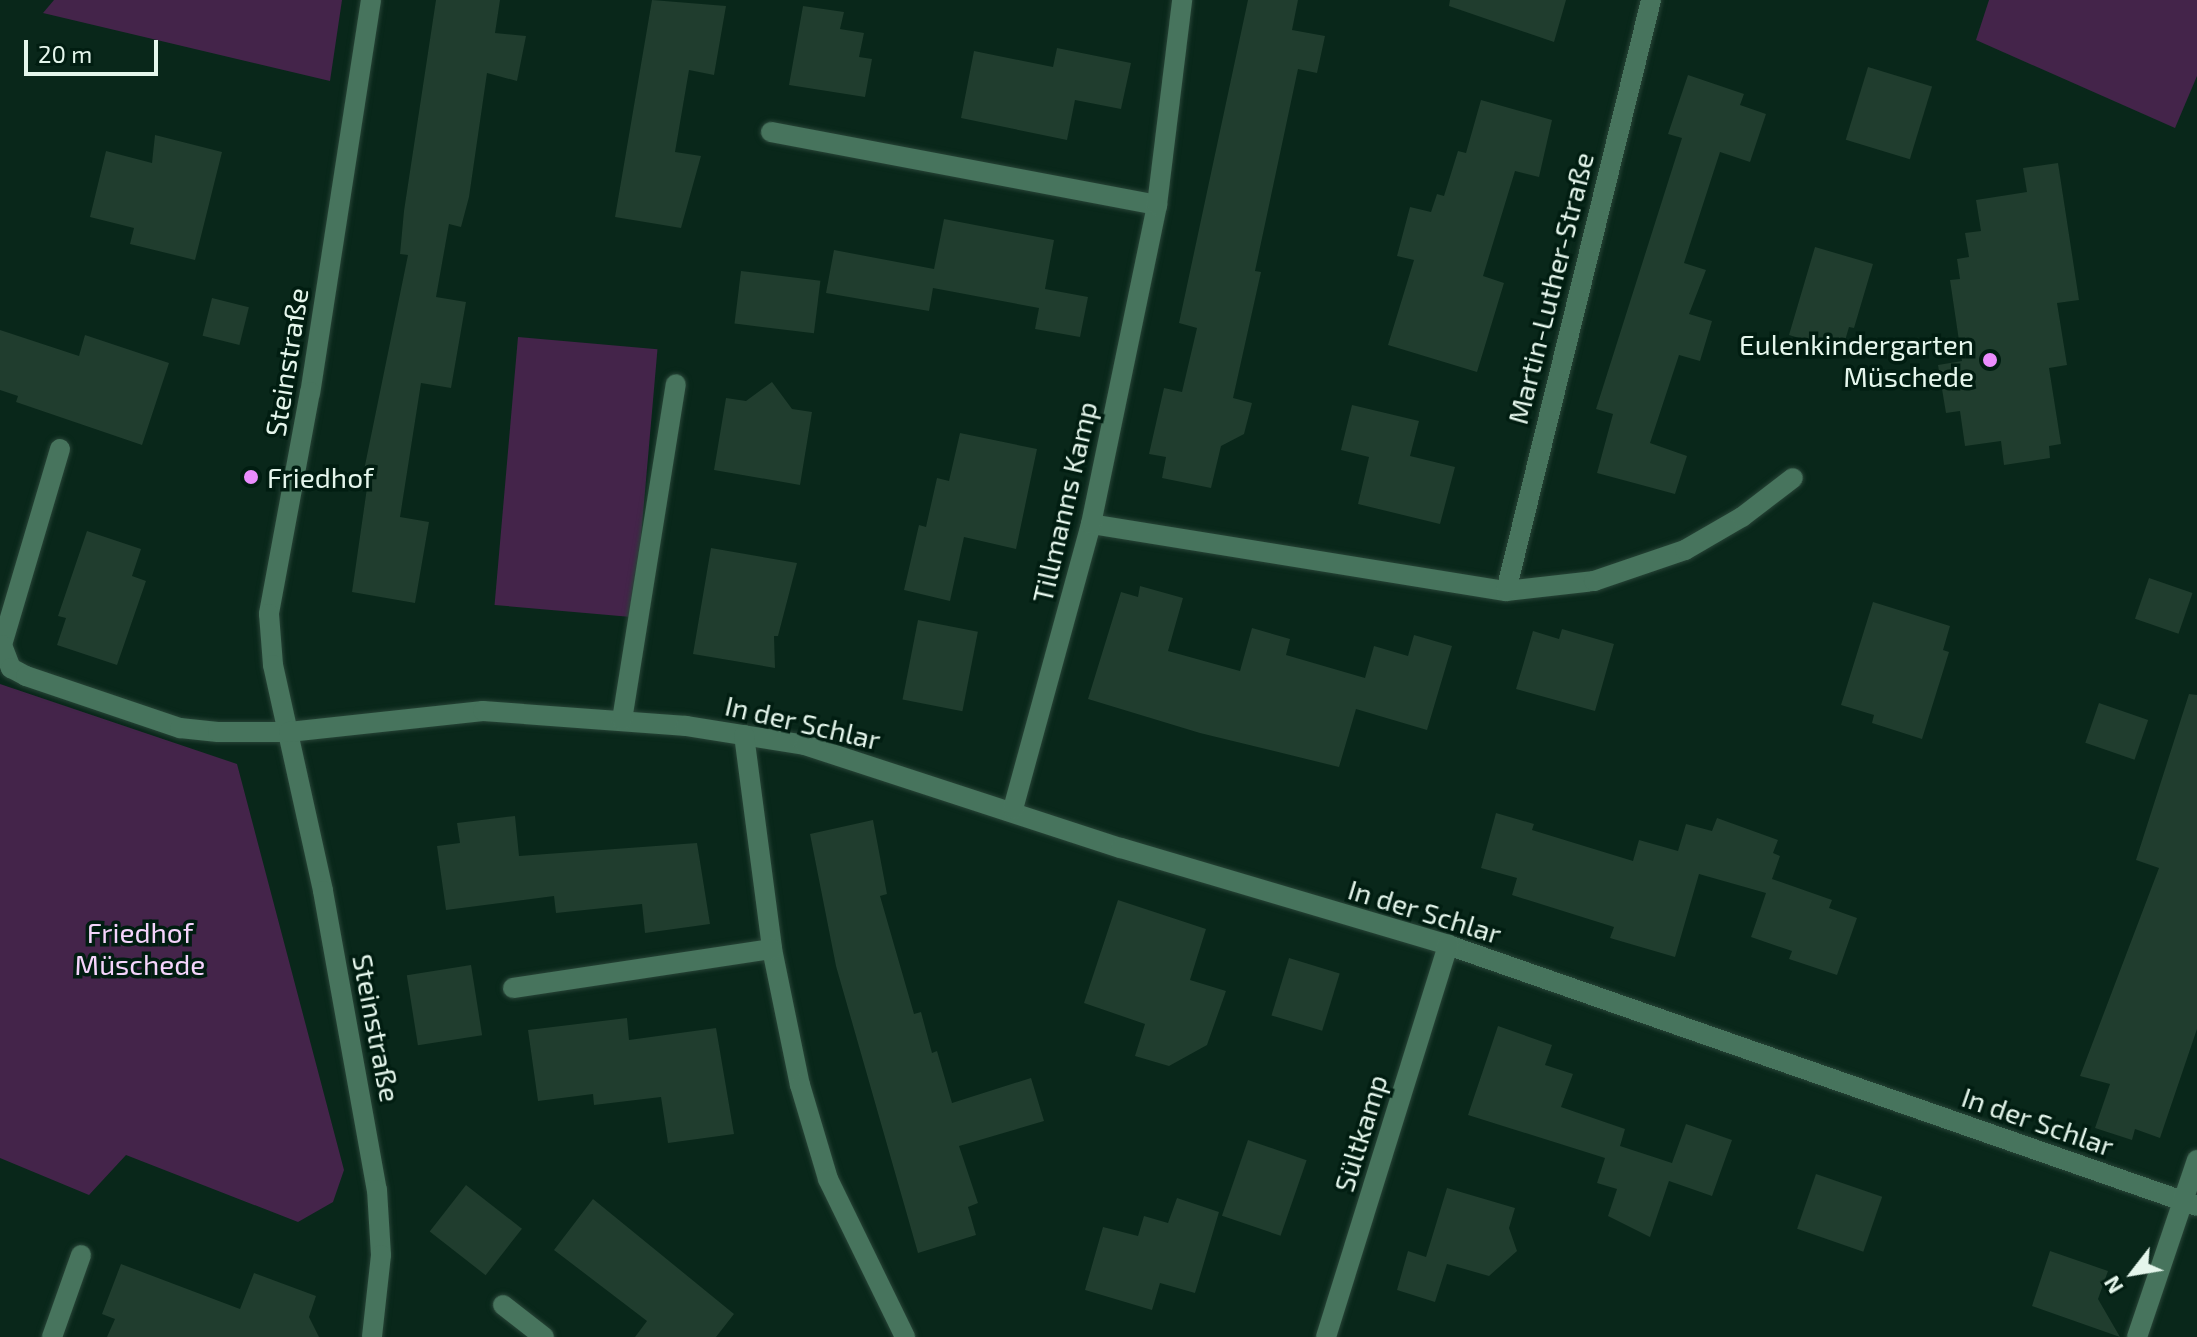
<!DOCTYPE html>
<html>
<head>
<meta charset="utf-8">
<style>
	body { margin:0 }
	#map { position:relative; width:2197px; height:1337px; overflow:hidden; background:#09271a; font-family:"Exo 2",sans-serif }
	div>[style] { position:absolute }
	.green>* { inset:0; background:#44244a; transform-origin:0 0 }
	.building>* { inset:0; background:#203d2e; transform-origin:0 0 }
	.roads { filter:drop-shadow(0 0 2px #284437) drop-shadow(0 0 2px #284437) }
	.minor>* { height:20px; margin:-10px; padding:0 10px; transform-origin:10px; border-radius:10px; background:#47745d }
	.dots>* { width:22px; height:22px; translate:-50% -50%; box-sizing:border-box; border:4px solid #011d11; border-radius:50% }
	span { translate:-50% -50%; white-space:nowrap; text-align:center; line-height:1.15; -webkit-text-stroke:7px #011d11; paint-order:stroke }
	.street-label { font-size:28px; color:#e5f6ec }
	.poi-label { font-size:28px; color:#e5f6ec }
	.right { translate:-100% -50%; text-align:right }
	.left { translate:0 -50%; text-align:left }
	.park-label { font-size:28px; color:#f5d4fc }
	.north { position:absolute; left:2093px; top:1233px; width:80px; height:80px; -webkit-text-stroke:6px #011d11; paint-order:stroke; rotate:239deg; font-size:22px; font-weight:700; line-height:32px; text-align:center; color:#e5f6ec }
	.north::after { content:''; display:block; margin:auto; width:28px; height:36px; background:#e5f6ec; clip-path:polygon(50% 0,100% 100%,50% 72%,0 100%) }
	.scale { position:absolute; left:24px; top:40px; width:134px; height:36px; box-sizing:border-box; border:4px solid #e5f6ec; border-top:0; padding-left:10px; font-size:24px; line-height:28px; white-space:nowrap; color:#e5f6ec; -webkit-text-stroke:6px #011d11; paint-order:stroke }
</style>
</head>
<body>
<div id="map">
	<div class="green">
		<i style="clip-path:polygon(54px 0,342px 0,330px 81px,43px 13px)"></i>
		<i style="clip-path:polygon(1989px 0,2197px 0,2197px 76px,2175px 128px,1976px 40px)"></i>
		<i style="left:518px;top:337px;width:140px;height:269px;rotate:5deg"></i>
		<i style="clip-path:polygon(0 684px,237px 764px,344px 1170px,333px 1202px,298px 1222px,126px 1155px,89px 1195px,0 1158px)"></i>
	</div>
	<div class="building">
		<i style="clip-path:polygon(436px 0,500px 0,495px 33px,526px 36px,517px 81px,487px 73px,469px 197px,461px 227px,449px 224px,436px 297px,466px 302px,451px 388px,421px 383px,400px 517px,429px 522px,415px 603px,352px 592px,368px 481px,362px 480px,408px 255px,400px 254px,404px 211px)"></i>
		<i style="clip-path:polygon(652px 0,726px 6px,714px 75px,689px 70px,675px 152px,701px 156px,681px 228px,615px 217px)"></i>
		<i style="clip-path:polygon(1248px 0,1298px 0,1292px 30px,1325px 36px,1317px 73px,1298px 69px,1255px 271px,1261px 272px,1233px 398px,1252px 403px,1244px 434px,1221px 446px,1211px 488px,1162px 478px,1166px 457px,1149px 454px,1164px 388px,1182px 392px,1197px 328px,1179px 323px)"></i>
		<i style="clip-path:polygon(1450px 0,1566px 0,1554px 42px,1449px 6px)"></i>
		<i style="clip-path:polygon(803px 6px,844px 12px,840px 29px,864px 33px,859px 57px,872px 59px,865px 97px,789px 85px)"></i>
		<i style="clip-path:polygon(1057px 48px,1131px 63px,1121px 109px,1075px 100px,1067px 140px,961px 118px,974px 51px,1053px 67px)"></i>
		<i style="left:1868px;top:67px;width:67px;height:76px;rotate:17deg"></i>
		<i style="clip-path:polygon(1688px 75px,1744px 94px,1740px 105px,1766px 114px,1750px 162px,1720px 152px,1684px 263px,1706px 270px,1689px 314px,1712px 321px,1700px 361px,1679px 355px,1650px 443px,1687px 456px,1675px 494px,1597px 473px,1613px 414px,1596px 409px,1682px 138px,1668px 134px)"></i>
		<i style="clip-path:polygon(1481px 100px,1552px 120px,1539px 177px,1515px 171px,1483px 276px,1504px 283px,1477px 372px,1388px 345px,1414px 260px,1397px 256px,1410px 207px,1431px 212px,1437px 194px,1444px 196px,1458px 151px,1466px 153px)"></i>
		<i style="clip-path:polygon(155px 135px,222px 152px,195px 260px,130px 244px,134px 228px,90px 217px,106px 151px,152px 163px)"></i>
		<i style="clip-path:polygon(2058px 163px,2079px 300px,2057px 303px,2067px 365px,2049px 368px,2061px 444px,2049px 446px,2050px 458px,2004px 465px,2001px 441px,1965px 446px,1960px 411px,1946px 413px,1938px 365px,1962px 361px,1950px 280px,1960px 279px,1957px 259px,1969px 257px,1965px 233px,1981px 231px,1976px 200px,2027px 192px,2023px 168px)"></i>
		<i style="clip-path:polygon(944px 219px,1054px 240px,1045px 289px,1088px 297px,1080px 337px,1035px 329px,1039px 308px,933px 288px,929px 311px,826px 293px,834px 250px,934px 269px)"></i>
		<i style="clip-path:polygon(1815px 247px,1873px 264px,1854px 328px,1849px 327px,1842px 351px,1789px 335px)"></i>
		<i style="left:741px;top:271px;width:80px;height:53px;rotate:7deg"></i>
		<i style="left:212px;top:298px;width:38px;height:39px;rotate:14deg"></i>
		<i style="clip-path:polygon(0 330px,79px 356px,85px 335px,169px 363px,142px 445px,16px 402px,18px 396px,0 390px)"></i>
		<i style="clip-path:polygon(772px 382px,792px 409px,812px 412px,800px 485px,714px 470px,726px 398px,746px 401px)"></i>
		<i style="clip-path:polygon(1352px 405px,1419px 421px,1410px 456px,1455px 467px,1440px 524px,1358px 504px,1369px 457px,1341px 450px)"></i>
		<i style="clip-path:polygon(960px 433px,1037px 449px,1016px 549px,964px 537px,950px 601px,904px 590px,919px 525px,926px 527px,937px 478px,949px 481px)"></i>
		<i style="clip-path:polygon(87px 531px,141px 549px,132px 576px,146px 581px,117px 665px,57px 645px,66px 618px,58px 616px)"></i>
		<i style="clip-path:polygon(711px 548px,797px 563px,778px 636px,774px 636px,775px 668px,693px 654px)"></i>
		<i style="left:2149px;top:578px;width:46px;height:43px;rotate:19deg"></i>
		<i style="clip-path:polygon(1140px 586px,1183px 598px,1168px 651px,1240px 671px,1252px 628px,1290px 639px,1286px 655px,1365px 678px,1374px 646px,1408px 656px,1414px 635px,1452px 646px,1427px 730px,1356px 709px,1339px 767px,1200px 733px,1088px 699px,1121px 592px,1138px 597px)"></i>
		<i style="clip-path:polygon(1873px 602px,1950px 626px,1943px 650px,1949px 652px,1922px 739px,1872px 723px,1874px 715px,1841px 705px)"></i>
		<i style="left:918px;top:620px;width:61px;height:81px;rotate:11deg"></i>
		<i style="clip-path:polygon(1562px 629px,1614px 644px,1595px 711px,1516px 689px,1533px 631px,1559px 639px)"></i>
		<i style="clip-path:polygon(2189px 694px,2197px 695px,2197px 1029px,2160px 1138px,2135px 1129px,2132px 1140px,2095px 1128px,2110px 1084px,2080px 1076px,2159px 868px,2136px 860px)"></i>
		<i style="left:2099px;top:703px;width:52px;height:42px;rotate:19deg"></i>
		<i style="clip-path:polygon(1496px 813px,1534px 824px,1532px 830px,1633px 861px,1639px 840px,1678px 851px,1686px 824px,1712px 831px,1717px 818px,1778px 840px,1773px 853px,1780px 856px,1772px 879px,1832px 900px,1829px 908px,1857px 918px,1837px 975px,1789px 959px,1792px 951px,1751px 937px,1766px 893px,1699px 874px,1675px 957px,1610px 938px,1614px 927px,1512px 895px,1517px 878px,1481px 868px)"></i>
		<i style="clip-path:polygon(515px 816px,519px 856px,697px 843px,710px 924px,645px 933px,642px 904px,556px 913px,554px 896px,446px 910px,437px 846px,460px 843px,457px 823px)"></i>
		<i style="clip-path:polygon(873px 820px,887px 894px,880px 896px,914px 1014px,921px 1012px,932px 1053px,937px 1051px,952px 1103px,1031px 1078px,1044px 1121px,959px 1146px,978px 1203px,968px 1207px,976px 1235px,918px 1253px,836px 966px,810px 834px)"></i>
		<i style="clip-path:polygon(1118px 900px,1206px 929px,1190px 980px,1226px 991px,1207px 1045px,1169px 1066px,1135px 1056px,1145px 1024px,1084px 1003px)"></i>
		<i style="left:1289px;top:958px;width:53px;height:60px;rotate:17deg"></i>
		<i style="left:471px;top:965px;width:71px;height:65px;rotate:81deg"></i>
		<i style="clip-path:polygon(627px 1018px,629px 1040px,716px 1028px,734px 1134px,668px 1143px,661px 1097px,594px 1105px,593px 1094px,538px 1101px,528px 1030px)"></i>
		<i style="clip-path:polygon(1498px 1026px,1552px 1045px,1545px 1065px,1573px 1074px,1561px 1107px,1625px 1129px,1620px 1146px,1672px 1163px,1686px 1124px,1732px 1140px,1712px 1196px,1669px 1181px,1650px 1237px,1608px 1216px,1617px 1189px,1597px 1183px,1605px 1158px,1468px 1115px)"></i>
		<i style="left:1248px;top:1140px;width:62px;height:80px;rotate:19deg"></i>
		<i style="left:1816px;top:1174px;width:70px;height:58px;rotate:19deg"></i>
		<i style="left:466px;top:1185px;width:71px;height:59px;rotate:38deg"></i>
		<i style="clip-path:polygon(1447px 1188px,1515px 1208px,1509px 1228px,1517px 1251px,1489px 1276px,1447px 1264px,1435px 1302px,1397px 1290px,1408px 1251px,1426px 1257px)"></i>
		<i style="clip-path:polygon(1177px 1198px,1219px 1212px,1195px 1293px,1160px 1283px,1152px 1310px,1085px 1290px,1103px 1227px,1138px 1236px,1144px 1216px,1168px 1223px)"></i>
		<i style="clip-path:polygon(593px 1199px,734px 1314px,716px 1337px,635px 1337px,647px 1321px,554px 1250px)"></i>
		<i style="clip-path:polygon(2050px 1251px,2108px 1271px,2098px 1299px,2120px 1337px,2032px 1306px)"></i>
		<i style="clip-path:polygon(121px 1264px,240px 1309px,254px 1273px,316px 1296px,309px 1317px,319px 1337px,107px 1337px,115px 1319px,102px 1314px)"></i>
	</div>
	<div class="roads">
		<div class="minor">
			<i style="left:371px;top:0;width:397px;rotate:98.8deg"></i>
			<i style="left:310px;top:392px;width:226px;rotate:100.5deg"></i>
			<i style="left:269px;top:614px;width:51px;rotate:85.5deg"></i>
			<i style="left:273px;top:665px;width:231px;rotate:77.5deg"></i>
			<i style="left:323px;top:891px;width:304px;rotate:79.8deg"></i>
			<i style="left:377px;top:1190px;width:65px;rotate:86.5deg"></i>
			<i style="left:381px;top:1255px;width:82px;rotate:96.3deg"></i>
			<i style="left:771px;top:132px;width:393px;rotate:10.7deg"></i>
			<i style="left:60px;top:449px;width:204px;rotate:106.5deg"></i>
			<i style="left:2px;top:645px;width:25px;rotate:69deg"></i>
			<i style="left:11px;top:668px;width:17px;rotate:28deg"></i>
			<i style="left:26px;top:676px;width:163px;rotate:18.7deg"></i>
			<i style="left:180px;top:728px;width:38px;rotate:6deg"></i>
			<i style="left:218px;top:732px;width:71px"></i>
			<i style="left:289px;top:732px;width:195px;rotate:-6.2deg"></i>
			<i style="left:483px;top:711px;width:204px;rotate:4.2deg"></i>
			<i style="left:686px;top:726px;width:121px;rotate:9.1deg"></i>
			<i style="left:805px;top:745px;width:332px;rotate:18.1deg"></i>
			<i style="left:1121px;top:848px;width:341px;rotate:16.5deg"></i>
			<i style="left:1448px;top:945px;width:793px;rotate:19.21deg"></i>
			<i style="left:1091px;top:524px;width:420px;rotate:9.2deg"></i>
			<i style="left:1506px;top:591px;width:89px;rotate:-6.5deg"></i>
			<i style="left:1594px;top:581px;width:96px;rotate:-18.8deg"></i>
			<i style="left:1685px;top:550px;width:66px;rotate:-30.1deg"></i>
			<i style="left:1742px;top:517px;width:64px;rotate:-37.4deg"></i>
			<i style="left:1506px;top:591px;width:609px;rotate:-76.21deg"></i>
			<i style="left:622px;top:720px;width:340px;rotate:-80.9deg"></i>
			<i style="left:744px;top:735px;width:216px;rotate:82.5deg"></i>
			<i style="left:772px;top:949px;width:139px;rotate:78.4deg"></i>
			<i style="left:800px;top:1085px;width:98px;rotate:73.4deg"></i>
			<i style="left:828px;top:1179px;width:176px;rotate:64deg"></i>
			<i style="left:1013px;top:809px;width:295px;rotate:-74.7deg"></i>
			<i style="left:1091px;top:524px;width:326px;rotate:-78.3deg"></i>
			<i style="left:1157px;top:205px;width:207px;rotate:-83deg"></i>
			<i style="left:513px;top:988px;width:262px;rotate:-8.6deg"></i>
			<i style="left:503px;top:1305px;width:52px;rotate:38deg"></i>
			<i style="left:52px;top:1337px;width:87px;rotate:-70.5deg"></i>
			<i style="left:1326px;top:1337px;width:411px;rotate:-72.7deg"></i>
			<i style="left:2137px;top:1337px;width:187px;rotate:-71.3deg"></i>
		</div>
	</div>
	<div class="dots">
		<i style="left:1990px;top:360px;background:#ea8dfd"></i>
		<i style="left:251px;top:477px;background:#ea8dfd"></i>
	</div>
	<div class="street-label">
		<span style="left:1550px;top:288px;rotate:-76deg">Martin-Luther-Straße</span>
		<span style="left:286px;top:362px;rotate:-81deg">Steinstraße</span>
		<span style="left:1064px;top:502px;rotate:-77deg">Tillmanns Kamp</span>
		<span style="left:803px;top:722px;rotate:13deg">In der Schlar</span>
		<span style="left:1425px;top:911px;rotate:17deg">In der Schlar</span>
		<span style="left:377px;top:1028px;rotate:79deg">Steinstraße</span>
		<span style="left:2038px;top:1121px;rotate:19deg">In der Schlar</span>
		<span style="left:1360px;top:1133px;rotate:-73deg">Sültkamp</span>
	</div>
	<div class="poi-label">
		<span class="right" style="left:1974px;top:360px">Eulenkindergarten<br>Müschede</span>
		<span class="left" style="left:267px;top:477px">Friedhof</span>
	</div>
	<div class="park-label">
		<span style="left:140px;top:948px">Friedhof<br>Müschede</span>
	</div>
	<div class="north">N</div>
	<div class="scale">20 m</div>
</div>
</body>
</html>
